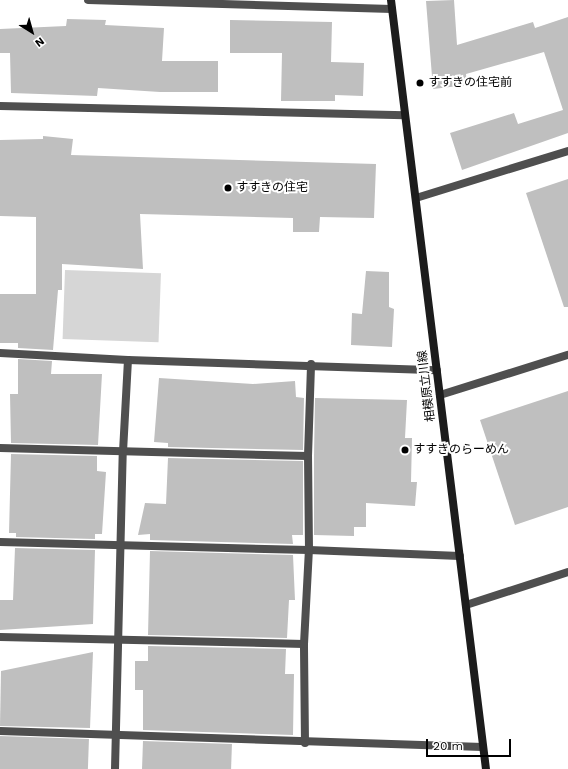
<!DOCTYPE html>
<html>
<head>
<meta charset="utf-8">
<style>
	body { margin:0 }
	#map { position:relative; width:568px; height:769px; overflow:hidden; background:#fff; font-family:"Work Sans","Noto Sans JP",sans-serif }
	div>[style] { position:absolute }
	.green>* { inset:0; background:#d6d6d6; transform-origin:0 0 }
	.building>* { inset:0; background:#bfbfbf; transform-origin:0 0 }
	.lane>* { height:8px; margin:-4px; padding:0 4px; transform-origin:4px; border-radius:4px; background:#4f4f4f }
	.street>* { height:8px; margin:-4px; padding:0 4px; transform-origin:4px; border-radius:4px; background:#4f4f4f }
	.secondary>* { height:8px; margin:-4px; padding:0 4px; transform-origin:4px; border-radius:4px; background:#1c1c1c }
	.dots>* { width:11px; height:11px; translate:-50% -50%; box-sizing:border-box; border:2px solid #fff; border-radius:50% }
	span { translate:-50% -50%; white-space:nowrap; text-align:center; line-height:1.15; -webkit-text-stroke:4px #fff; paint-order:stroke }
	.poi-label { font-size:12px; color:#000 }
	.left { translate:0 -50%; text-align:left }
	.street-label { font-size:12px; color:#000 }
	.north { position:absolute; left:12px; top:12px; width:40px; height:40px; -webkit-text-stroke:3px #fff; paint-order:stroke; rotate:143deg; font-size:11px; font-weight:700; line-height:16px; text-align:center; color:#000 }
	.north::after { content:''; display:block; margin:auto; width:14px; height:18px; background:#000; clip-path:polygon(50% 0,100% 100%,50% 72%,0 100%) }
	.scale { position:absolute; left:426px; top:739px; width:85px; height:18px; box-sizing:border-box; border:2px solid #000; border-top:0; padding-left:5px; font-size:12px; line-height:14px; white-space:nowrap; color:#000; -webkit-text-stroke:3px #fff; paint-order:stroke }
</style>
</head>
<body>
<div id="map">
	<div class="green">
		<i style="left:65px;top:270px;width:96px;height:69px;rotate:2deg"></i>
	</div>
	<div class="building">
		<i style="clip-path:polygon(454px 0,457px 45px,533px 22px,535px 28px,568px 17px,568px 133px,462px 170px,450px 133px,514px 113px,518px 124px,563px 110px,544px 52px,466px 74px,467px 85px,433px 89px,426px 1px)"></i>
		<i style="clip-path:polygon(67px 19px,106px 20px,105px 25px,164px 28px,162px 61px,218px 61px,218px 92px,160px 92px,98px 88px,97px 96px,11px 93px,10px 53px,0 53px,0 29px,66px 26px)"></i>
		<i style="clip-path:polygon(230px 20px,332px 22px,331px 62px,364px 63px,363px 96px,335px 95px,335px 101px,281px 101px,282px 53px,230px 53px)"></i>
		<i style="clip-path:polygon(43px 136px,73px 139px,71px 155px,376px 164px,374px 218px,320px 217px,319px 232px,293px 232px,293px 218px,140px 214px,143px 269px,62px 264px,62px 290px,58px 290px,53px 350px,18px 348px,18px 343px,0 343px,0 294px,36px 294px,36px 217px,0 216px,0 140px,43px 139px)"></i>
		<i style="clip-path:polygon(568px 179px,568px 307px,564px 307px,526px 193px)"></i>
		<i style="clip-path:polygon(366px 271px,389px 272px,389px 307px,394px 309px,392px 347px,351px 345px,352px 313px,362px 314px)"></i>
		<i style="clip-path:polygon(18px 359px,52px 361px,51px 374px,102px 374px,98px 445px,11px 443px,10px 394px,18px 394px)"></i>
		<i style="clip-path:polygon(159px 378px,253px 384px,295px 381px,296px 397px,304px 398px,303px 450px,168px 447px,168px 443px,154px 442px)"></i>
		<i style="clip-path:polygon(568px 391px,568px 507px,515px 525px,480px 420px)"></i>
		<i style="clip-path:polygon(315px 398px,407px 400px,405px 438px,412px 438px,411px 482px,417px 482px,415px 506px,366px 503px,366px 527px,354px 527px,354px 536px,314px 535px,314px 456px)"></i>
		<i style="clip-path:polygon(11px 454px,97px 456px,97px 471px,106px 472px,102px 534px,95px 534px,95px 539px,16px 537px,16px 533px,9px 533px)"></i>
		<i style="clip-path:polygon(168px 458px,303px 461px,303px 535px,292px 535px,293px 544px,150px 540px,150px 534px,138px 535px,145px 503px,166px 504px)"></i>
		<i style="clip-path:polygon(15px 548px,95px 550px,93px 624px,0 630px,0 600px,13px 600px)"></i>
		<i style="clip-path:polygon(150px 551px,293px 555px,295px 600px,289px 600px,287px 638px,148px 635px)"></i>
		<i style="clip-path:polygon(148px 646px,286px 649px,285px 674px,294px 674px,293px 735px,143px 730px,143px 690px,135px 690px,135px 661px,148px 661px)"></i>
		<i style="clip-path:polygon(93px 652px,90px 728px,0 726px,1px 671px)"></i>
		<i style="left:0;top:736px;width:89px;height:33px;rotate:2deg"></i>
		<i style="left:143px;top:741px;width:89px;height:28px;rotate:2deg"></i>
	</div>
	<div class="lane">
		<i style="left:0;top:448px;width:308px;rotate:1.5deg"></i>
		<i style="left:0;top:542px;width:309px;rotate:1.5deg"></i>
		<i style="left:309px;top:550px;width:151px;rotate:2.3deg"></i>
		<i style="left:0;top:637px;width:304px;rotate:1.3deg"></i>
		<i style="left:0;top:731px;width:483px;rotate:1.9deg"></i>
		<i style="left:305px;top:743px;width:99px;rotate:-90.6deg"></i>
		<i style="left:304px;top:644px;width:94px;rotate:-87deg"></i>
		<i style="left:309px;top:550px;width:94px;rotate:-90.6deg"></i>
		<i style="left:308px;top:456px;width:92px;rotate:-88.1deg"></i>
	</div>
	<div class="street">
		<i style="left:88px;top:0;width:304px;rotate:1.7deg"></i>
		<i style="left:0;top:106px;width:405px;rotate:1.3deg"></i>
		<i style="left:416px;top:198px;width:159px;rotate:-17.2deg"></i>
		<i style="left:0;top:353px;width:128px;rotate:3.1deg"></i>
		<i style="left:128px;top:360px;width:309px;rotate:1.9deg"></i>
		<i style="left:440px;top:395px;width:134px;rotate:-17.4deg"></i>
		<i style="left:466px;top:605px;width:107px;rotate:-17.9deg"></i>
		<i style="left:115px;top:769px;width:317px;rotate:-88.6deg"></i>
		<i style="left:123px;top:452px;width:92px;rotate:-86.9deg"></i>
	</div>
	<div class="secondary">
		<i style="left:391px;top:0;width:775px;rotate:82.96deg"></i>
	</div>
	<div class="dots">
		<i style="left:420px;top:83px;background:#000"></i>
		<i style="left:228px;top:188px;background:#000"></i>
		<i style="left:405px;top:450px;background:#000"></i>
	</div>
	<div class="poi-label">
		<span class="left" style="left:428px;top:83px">すすきの住宅前</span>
		<span class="left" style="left:236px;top:188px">すすきの住宅</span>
		<span class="left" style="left:413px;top:450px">すすきのらーめん</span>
	</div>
	<div class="street-label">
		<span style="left:427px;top:386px;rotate:-97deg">相模原立川線</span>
	</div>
	<div class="north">N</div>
	<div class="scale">20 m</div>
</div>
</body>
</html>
